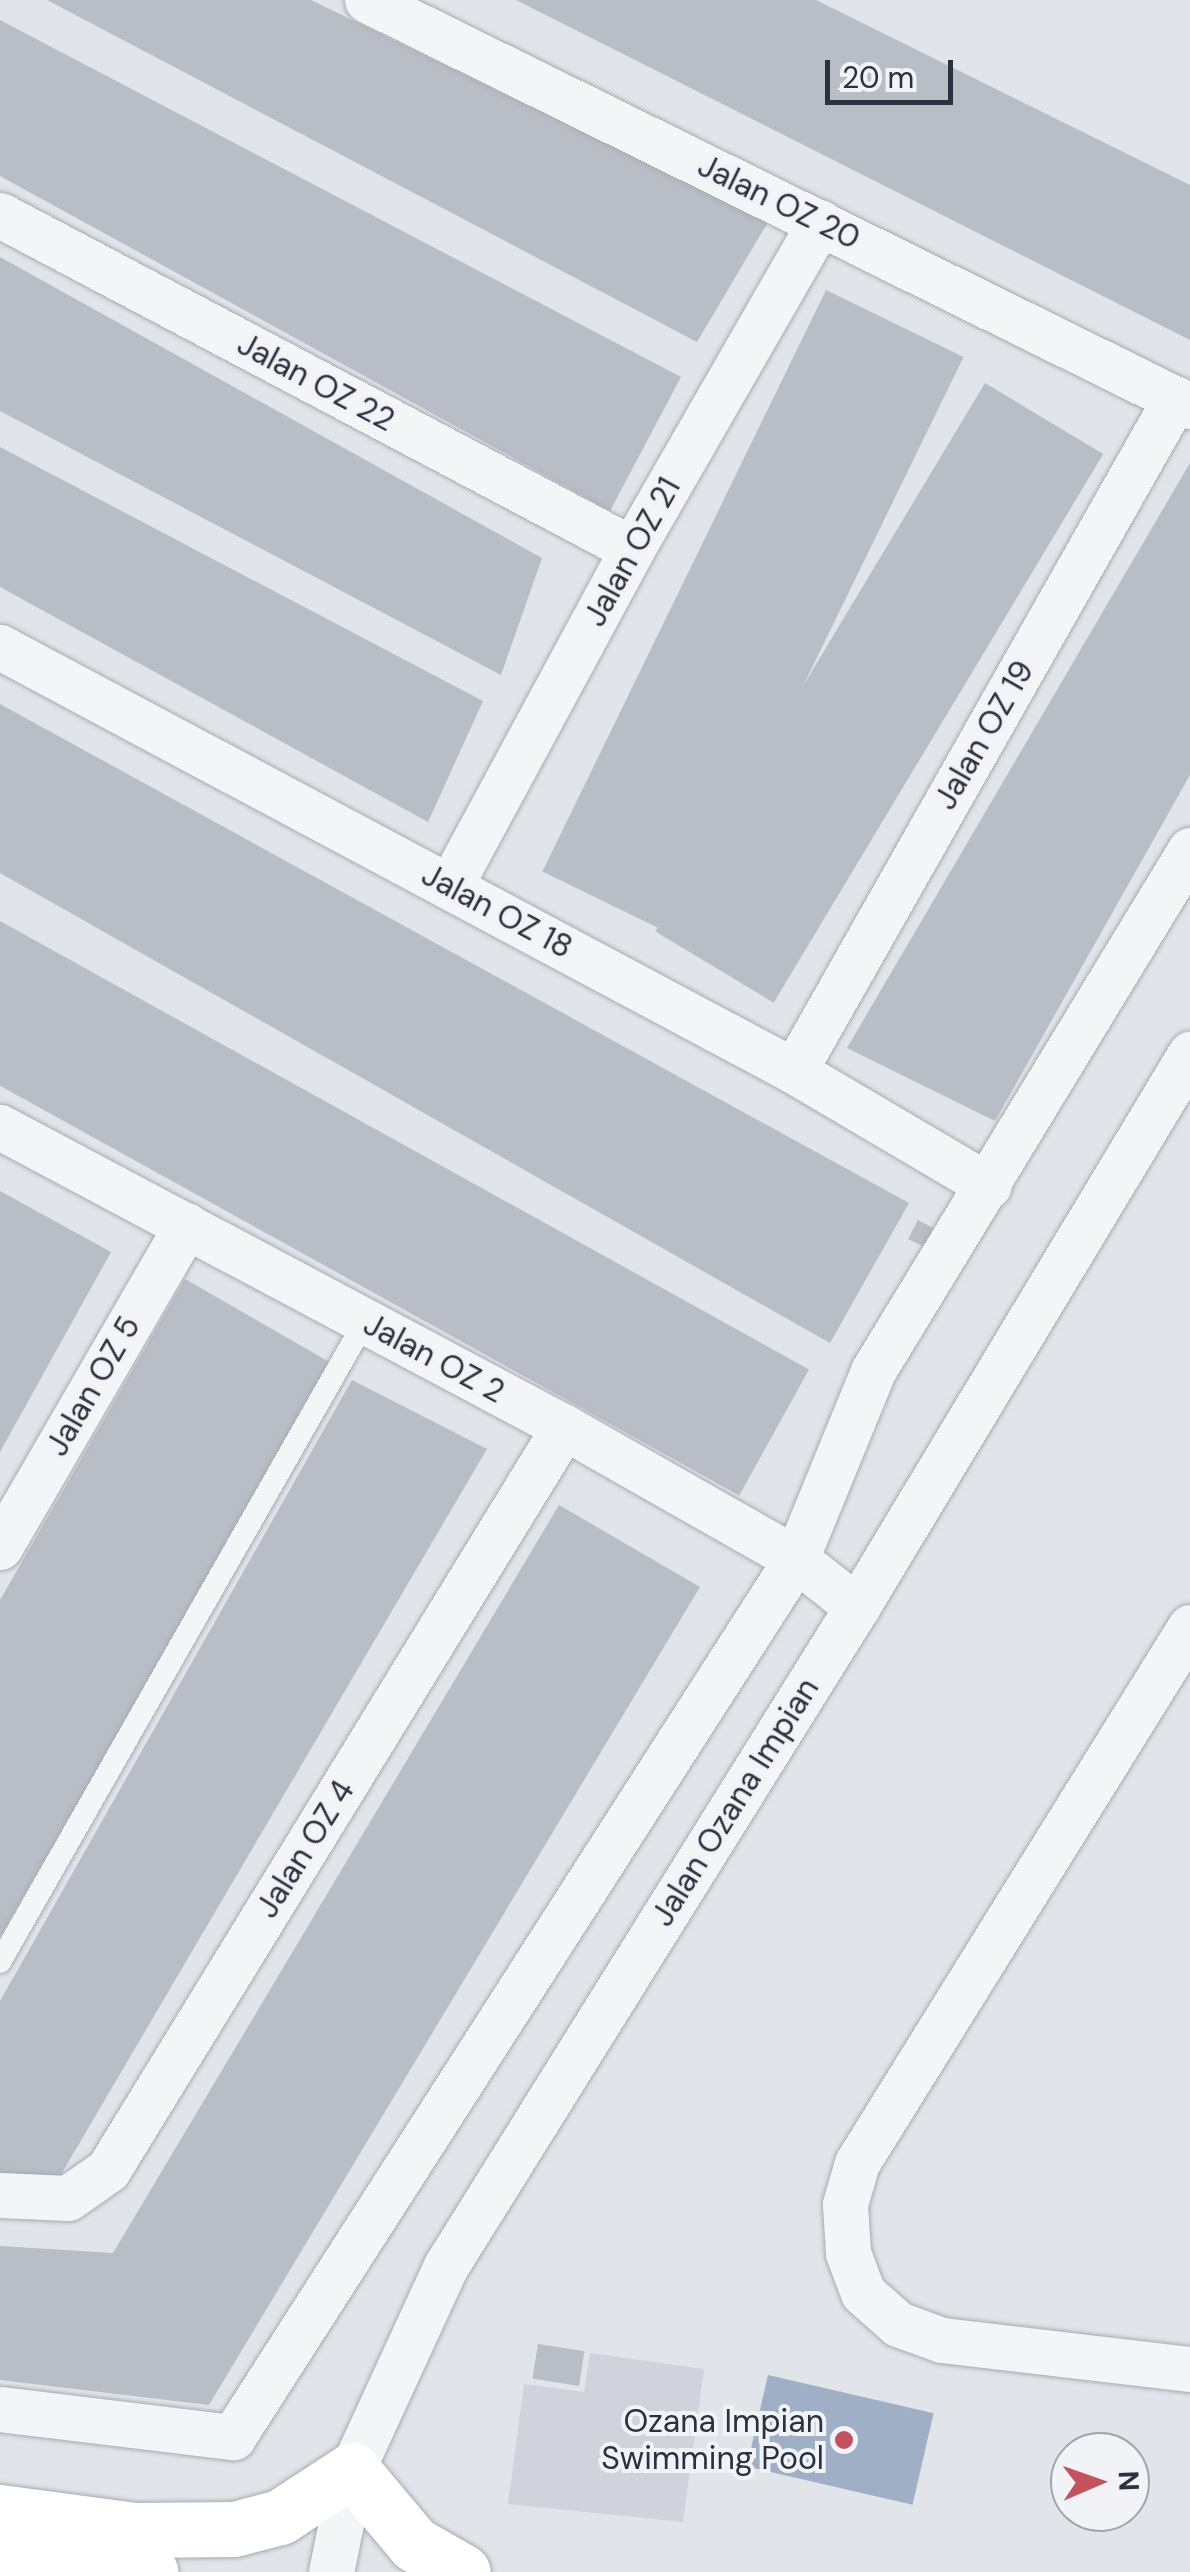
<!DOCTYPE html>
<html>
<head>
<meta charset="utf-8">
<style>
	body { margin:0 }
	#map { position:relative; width:1190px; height:2572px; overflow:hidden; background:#e1e4e9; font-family:"DM Sans",sans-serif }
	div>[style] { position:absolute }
	.built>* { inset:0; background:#d0d3db }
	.water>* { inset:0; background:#9fb0c6; transform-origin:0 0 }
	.building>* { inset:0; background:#b9bdc5; transform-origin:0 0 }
	.roads { filter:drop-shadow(0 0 2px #a7abb3) drop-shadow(0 0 2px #a7abb3) }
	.service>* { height:22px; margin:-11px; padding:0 11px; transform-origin:11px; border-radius:11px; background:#f4f5f7 }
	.minor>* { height:45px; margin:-22.5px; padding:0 22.5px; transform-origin:22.5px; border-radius:22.5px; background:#f4f5f7 }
	.primary>* { height:55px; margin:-27.5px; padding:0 27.5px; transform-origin:27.5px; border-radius:27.5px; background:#fff }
	.dots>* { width:28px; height:28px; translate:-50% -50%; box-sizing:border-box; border:5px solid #f1f3f6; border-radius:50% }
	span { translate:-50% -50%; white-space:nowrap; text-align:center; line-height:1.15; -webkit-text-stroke:8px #f1f3f6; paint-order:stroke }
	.street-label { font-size:32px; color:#2b313f }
	.poi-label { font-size:32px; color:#2b313f }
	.right { translate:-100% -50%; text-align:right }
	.north { position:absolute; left:1050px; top:2432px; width:100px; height:100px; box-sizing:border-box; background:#f1f3f6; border:2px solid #a2a5ad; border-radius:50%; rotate:88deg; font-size:28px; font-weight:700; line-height:40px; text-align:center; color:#2b313f }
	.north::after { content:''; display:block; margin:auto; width:35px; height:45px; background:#c4515c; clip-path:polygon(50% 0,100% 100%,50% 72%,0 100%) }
	.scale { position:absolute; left:825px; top:60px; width:128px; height:45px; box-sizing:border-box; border:5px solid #2b313f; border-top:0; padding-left:12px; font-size:30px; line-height:35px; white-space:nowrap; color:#2b313f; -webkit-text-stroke:8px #f1f3f6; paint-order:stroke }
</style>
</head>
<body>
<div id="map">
	<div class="built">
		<i style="clip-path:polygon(590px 2353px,704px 2369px,683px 2522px,508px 2504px,524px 2384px,584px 2392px)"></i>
	</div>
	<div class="water">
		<i style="left:768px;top:2375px;width:170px;height:94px;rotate:13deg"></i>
	</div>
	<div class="building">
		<i style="clip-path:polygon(47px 0,311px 0,768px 222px,697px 342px)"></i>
		<i style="clip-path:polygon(516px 0,816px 0,1190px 185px,1190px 340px)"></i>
		<i style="clip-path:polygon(0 20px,681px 377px,610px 511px,0 176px)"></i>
		<i style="clip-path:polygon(0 257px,542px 558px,501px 675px,0 411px)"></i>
		<i style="left:826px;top:290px;width:153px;height:647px;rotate:26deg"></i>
		<i style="left:985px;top:383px;width:138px;height:640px;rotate:31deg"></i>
		<i style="clip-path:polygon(0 447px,483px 701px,428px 822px,0 587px)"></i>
		<i style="clip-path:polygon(1190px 463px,1190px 775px,995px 1121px,847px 1048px)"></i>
		<i style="clip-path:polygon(0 704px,909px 1203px,830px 1343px,0 873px)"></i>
		<i style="left:0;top:921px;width:925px;height:144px;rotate:29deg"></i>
		<i style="clip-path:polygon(0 1191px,111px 1252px,0 1452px)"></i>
		<i style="clip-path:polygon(918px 1220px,933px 1228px,927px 1248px,908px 1239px)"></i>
		<i style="clip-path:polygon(185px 1279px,333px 1364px,0 1937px,0 1600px)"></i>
		<i style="clip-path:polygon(352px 1380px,487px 1449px,56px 2183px,0 2174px,0 2001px)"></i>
		<i style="clip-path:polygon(559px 1505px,700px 1587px,209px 2405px,0 2380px,0 2246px,113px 2253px)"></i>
		<i style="left:538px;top:2344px;width:47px;height:35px;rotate:9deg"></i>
	</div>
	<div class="roads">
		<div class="service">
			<i style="left:0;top:1962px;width:738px;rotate:-60.34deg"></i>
		</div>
		<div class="minor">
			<i style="left:367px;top:0;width:918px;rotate:26.26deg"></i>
			<i style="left:0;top:215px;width:715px;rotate:27.86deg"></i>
			<i style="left:0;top:647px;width:900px;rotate:28.1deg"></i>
			<i style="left:794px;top:1071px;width:226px;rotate:30.5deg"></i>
			<i style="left:450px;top:886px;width:383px;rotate:-61.6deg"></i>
			<i style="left:632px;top:549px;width:377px;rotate:-60.1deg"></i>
			<i style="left:794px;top:1071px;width:772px;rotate:-60.45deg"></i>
			<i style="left:0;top:1127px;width:639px;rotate:28.01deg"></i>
			<i style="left:564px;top:1427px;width:267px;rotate:29.6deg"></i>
			<i style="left:796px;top:1559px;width:78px;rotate:38.2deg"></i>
			<i style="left:0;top:1547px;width:372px;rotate:-59.9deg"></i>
			<i style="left:1190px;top:1627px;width:631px;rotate:121.85deg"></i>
			<i style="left:857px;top:2163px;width:43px;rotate:106.3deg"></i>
			<i style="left:845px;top:2204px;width:49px;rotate:86.5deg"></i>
			<i style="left:848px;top:2253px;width:43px;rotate:69.4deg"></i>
			<i style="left:863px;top:2293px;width:47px;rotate:41.5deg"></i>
			<i style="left:898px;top:2324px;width:47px;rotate:20deg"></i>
			<i style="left:942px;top:2340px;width:250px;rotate:6.7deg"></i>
			<i style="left:0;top:2195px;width:68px;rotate:2.5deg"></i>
			<i style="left:68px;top:2198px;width:49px;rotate:-35deg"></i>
			<i style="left:108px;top:2170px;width:872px;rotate:-58.46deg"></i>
			<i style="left:0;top:2409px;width:235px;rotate:6.9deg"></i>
			<i style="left:233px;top:2437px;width:1043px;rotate:-57.33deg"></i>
			<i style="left:796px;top:1559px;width:203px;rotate:-67.7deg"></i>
			<i style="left:873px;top:1371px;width:610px;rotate:-58.68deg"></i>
			<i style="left:331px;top:2572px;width:104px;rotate:-78.4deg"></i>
			<i style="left:352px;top:2470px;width:225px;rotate:-65.3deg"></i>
			<i style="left:446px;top:2266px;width:777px;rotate:-58.05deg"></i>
			<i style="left:857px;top:1607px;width:646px;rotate:-58.94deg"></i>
		</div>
		<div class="primary">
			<i style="left:0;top:2512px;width:136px;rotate:7.6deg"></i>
			<i style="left:135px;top:2530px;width:99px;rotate:-0.6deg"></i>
			<i style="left:234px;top:2529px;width:48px;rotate:-14.6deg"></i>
			<i style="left:280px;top:2517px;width:86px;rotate:-33.1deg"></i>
			<i style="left:352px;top:2470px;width:97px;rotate:50deg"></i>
			<i style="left:414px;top:2544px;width:56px;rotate:29.7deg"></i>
			<i style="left:0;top:2551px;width:152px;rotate:7.9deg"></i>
		</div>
	</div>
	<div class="dots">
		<i style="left:844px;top:2440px;background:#c4515c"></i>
	</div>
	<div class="street-label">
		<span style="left:779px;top:202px;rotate:26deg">Jalan OZ 20</span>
		<span style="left:316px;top:382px;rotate:28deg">Jalan OZ 22</span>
		<span style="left:632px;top:552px;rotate:-61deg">Jalan OZ 21</span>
		<span style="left:984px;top:735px;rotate:-60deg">Jalan OZ 19</span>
		<span style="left:497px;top:911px;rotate:28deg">Jalan OZ 18</span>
		<span style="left:434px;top:1358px;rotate:28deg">Jalan OZ 2</span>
		<span style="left:93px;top:1386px;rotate:-60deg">Jalan OZ 5</span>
		<span style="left:735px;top:1802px;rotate:-58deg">Jalan Ozana Impian</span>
		<span style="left:305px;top:1849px;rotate:-58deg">Jalan OZ 4</span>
	</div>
	<div class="poi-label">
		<span class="right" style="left:824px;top:2440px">Ozana Impian<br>Swimming Pool</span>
	</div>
	<div class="north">N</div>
	<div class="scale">20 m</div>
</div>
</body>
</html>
